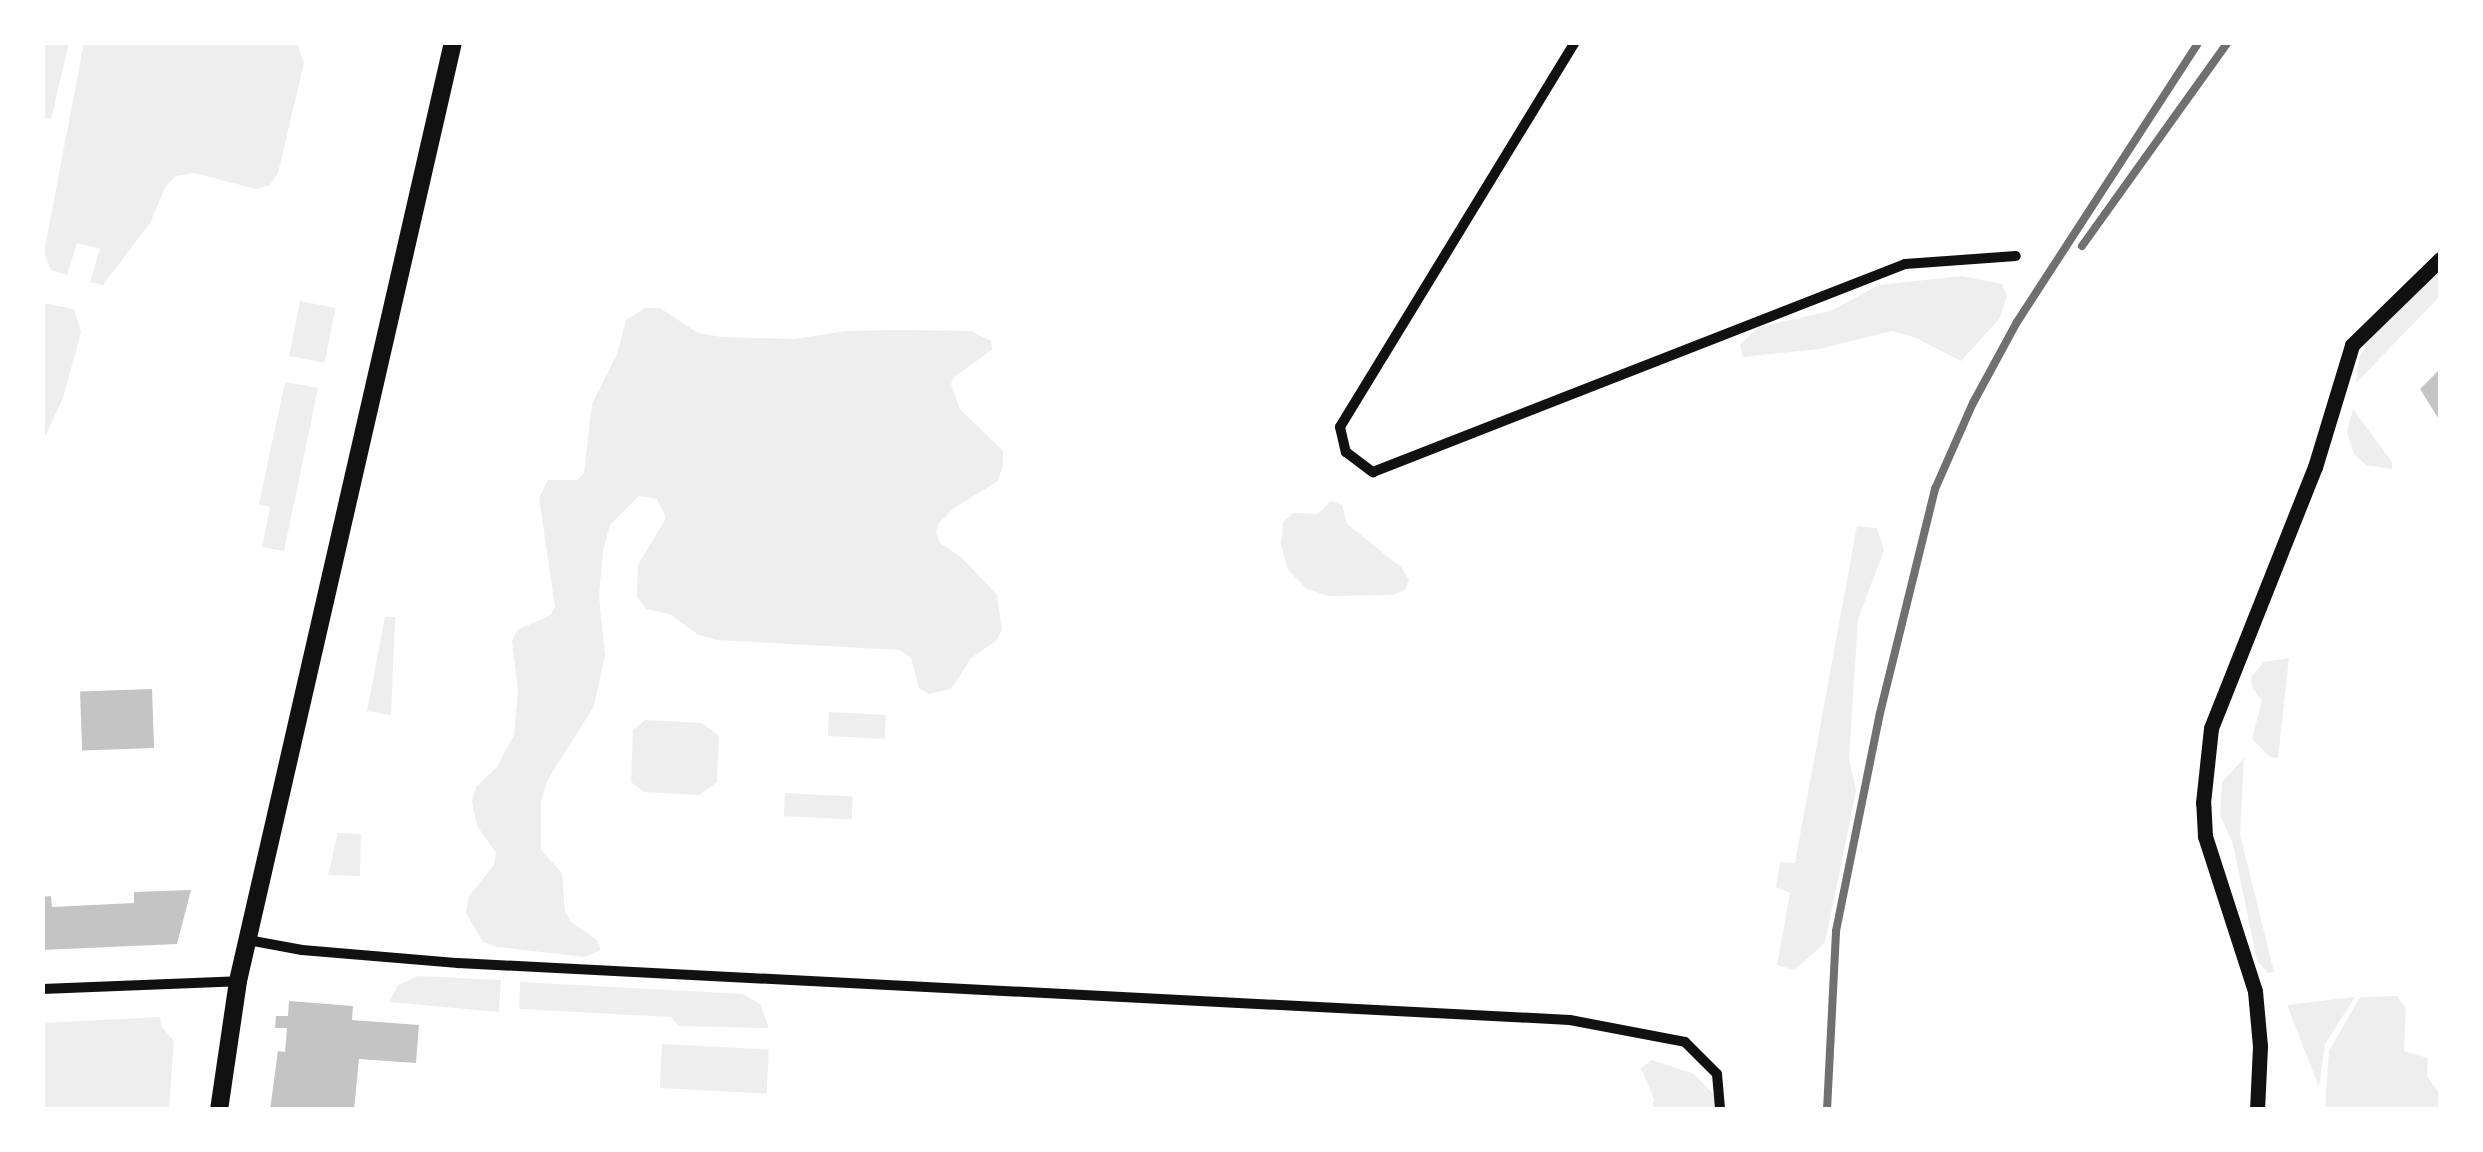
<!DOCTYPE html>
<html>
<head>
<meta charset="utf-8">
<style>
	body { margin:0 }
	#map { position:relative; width:2483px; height:1152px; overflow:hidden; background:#fff; font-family:"Roboto Serif",serif }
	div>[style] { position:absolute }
	.green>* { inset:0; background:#eee; transform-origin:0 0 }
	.building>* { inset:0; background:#c4c4c4; transform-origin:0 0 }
	.minor>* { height:10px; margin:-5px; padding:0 5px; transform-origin:5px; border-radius:5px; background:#111 }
	.tertiary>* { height:15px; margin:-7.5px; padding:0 7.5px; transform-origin:7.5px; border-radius:7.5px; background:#111 }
	.secondary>* { height:18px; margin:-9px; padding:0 9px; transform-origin:9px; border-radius:9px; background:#111 }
	.rail>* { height:8px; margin:-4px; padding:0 4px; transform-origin:4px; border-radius:4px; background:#707070 }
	span { translate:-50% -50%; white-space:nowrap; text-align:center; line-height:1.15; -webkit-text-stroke:10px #fff; paint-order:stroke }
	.frame { position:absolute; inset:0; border:45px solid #fff; pointer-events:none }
</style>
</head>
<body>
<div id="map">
	<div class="green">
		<i style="clip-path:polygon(42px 43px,69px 43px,51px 119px,43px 117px)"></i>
		<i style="clip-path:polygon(84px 43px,297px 43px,304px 63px,278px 173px,270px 185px,256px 189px,194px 173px,176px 176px,166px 186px,150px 223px,103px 285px,90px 282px,100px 249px,77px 243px,67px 275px,51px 270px,44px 252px)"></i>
		<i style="clip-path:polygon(2440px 271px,2440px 296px,2356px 383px,2359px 358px,2376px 330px)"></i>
		<i style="clip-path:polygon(1962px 276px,2002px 284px,2007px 296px,1999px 319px,1961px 361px,1914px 337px,1892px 331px,1819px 349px,1743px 357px,1740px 345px,1759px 327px,1831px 311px,1879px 285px)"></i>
		<i style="left:300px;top:301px;width:36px;height:56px;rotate:11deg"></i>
		<i style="clip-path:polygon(43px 303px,74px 309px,81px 332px,63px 398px,43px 441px)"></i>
		<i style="clip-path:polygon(645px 308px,660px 308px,698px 333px,722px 337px,795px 339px,845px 331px,900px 330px,971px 331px,991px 341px,992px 350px,954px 377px,951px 384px,960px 409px,1003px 451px,1003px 465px,998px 481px,954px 508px,939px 523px,936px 532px,940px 543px,961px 557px,997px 595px,1002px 630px,996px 641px,971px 658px,951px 689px,928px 694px,919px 688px,911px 658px,900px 650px,716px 640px,697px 634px,670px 614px,646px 609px,637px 597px,638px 565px,666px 518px,657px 499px,639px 496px,610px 525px,603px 550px,599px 596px,605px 655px,594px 706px,547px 781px,541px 802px,541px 850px,562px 873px,565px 912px,571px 922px,597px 940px,601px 950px,585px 957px,497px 947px,483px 942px,466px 913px,469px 896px,494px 865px,496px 853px,477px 826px,472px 801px,476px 787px,497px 767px,514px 735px,518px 691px,512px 641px,517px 630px,551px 615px,555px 607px,539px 498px,548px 480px,577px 480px,584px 473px,592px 404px,617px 354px,626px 320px)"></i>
		<i style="clip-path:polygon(285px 382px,318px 388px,284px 551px,262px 547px,270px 507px,259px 504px)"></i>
		<i style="clip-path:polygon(2353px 409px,2392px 462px,2392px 469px,2366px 465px,2354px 454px,2347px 432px)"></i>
		<i style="clip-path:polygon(1331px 501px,1342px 505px,1347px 524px,1402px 568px,1409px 580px,1405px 590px,1393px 595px,1329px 596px,1307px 589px,1288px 570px,1281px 545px,1283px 522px,1294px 513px,1318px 514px)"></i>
		<i style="clip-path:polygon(1857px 526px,1877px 528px,1884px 550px,1858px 619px,1849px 759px,1856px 791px,1825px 943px,1794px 970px,1777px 965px,1790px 893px,1776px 887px,1780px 862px,1795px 863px)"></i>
		<i style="clip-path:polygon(385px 617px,395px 617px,391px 715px,367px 711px)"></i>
		<i style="clip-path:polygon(2289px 658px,2278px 758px,2270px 757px,2252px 739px,2262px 700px,2252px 688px,2251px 677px,2264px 662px)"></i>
		<i style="left:829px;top:712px;width:57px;height:24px;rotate:3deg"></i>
		<i style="clip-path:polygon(645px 720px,702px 723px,719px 736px,717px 782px,699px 795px,644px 792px,631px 782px,633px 730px)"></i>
		<i style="clip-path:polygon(2244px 758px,2240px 834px,2274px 972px,2268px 973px,2257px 961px,2233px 844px,2220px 815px,2222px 782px)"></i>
		<i style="left:785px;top:793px;width:68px;height:23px;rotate:3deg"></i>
		<i style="clip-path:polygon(338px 833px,361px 834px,360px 876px,328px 875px)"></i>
		<i style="clip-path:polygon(418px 976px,501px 980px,499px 1012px,389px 1002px,398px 985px)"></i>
		<i style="clip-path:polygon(520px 982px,743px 994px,760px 1004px,769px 1028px,679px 1026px,671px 1017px,519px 1009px)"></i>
		<i style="clip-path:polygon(2397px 996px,2406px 1009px,2404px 1051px,2428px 1058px,2427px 1076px,2440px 1094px,2440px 1109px,2325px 1109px,2329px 1051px,2360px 997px)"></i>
		<i style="clip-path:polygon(2355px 997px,2325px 1044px,2319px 1087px,2287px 1005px)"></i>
		<i style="clip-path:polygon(160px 1017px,162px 1027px,174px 1041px,169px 1109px,43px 1109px,43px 1023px)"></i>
		<i style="left:662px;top:1044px;width:107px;height:44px;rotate:3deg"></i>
		<i style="clip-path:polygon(1652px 1060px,1694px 1074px,1713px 1094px,1717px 1109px,1652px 1109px,1654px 1099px,1641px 1068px)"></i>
	</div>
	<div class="building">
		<i style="clip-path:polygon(2440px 369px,2440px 421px,2420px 389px)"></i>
		<i style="left:152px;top:689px;width:59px;height:72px;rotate:88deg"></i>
		<i style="clip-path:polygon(191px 890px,177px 944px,42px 950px,42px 897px,51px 896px,52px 907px,134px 903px,134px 892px)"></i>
		<i style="clip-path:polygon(289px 1001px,353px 1006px,352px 1020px,419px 1025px,416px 1063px,359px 1059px,354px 1110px,270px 1110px,278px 1051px,285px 1052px,287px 1028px,275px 1028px,276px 1016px,288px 1016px)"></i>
	</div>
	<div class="minor">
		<i style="left:1575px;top:42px;width:451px;rotate:121.4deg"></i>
		<i style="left:1340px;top:427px;width:26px;rotate:77deg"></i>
		<i style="left:1346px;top:452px;width:34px;rotate:37deg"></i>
		<i style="left:1373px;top:472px;width:571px;rotate:-21.35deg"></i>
		<i style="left:1905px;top:264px;width:111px;rotate:-4.1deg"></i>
		<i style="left:248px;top:940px;width:55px;rotate:10.5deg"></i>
		<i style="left:302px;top:950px;width:157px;rotate:4.8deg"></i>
		<i style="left:458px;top:963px;width:1113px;rotate:2.93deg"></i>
		<i style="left:1570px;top:1020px;width:117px;rotate:10.8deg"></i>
		<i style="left:1685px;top:1042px;width:45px;rotate:45deg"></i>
		<i style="left:1717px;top:1074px;width:36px;rotate:85deg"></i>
		<i style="left:42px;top:989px;width:196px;rotate:-2.3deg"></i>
	</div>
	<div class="tertiary">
		<i style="left:2257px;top:1110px;width:64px;rotate:-87.3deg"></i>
		<i style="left:2260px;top:1046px;width:55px;rotate:-95.2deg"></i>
		<i style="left:2255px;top:991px;width:163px;rotate:-107.9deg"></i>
		<i style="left:2205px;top:836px;width:33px;rotate:-93deg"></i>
		<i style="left:2203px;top:803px;width:75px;rotate:-83.9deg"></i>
		<i style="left:2211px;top:728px;width:281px;rotate:-68.3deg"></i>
		<i style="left:2315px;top:467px;width:127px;rotate:-73.1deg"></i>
		<i style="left:2352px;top:345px;width:123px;rotate:-44.3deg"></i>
	</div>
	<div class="secondary">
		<i style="left:219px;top:1110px;width:130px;rotate:-81.6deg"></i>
		<i style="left:238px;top:981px;width:963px;rotate:-77.1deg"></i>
	</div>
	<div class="rail">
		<i style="left:2082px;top:246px;width:251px;rotate:-54.4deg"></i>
		<i style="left:1827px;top:1110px;width:179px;rotate:-87.1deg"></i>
		<i style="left:1836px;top:931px;width:222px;rotate:-78.6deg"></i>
		<i style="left:1880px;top:713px;width:231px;rotate:-76.2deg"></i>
		<i style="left:1935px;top:489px;width:94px;rotate:-66.2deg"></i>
		<i style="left:1973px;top:403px;width:92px;rotate:-61.5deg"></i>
		<i style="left:2017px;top:322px;width:334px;rotate:-57deg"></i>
	</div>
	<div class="frame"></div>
</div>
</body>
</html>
